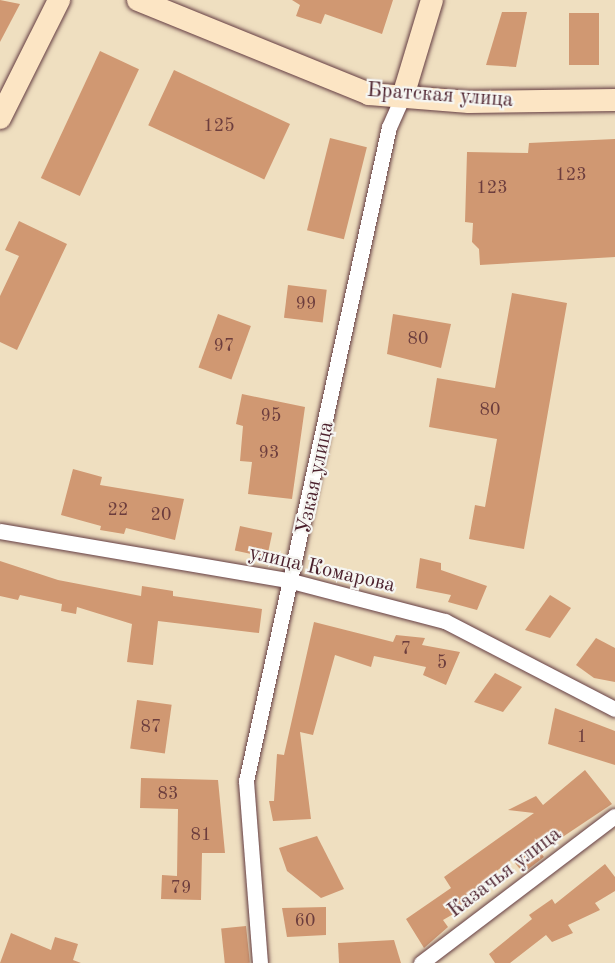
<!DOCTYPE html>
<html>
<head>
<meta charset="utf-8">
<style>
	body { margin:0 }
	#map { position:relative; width:615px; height:963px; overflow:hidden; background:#efdfc0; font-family:"Old Standard TT",serif }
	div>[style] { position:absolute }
	.building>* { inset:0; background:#d09872; transform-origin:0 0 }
	.roads { filter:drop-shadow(0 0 2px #633c41) drop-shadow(0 0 2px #633c41) }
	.street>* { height:15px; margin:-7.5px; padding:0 7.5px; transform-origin:7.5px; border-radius:7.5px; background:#fff }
	.secondary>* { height:22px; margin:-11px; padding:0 11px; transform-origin:11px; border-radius:11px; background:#fce5c4 }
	span { translate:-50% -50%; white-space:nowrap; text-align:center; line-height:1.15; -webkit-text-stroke:4.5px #f6f6f2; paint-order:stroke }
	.number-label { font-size:18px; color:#6c3d3d }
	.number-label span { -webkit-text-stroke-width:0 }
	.street-label { font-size:21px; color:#4a1f2b }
</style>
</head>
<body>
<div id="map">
	<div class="building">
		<i style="clip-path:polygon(0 0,20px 4px,0 42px)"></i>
		<i style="clip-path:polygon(292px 0,393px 0,382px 34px,325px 14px,321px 24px,296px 16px,300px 5px)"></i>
		<i style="clip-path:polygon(502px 12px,527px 12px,516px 67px,486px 65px)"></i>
		<i style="left:569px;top:13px;width:30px;height:52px"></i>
		<i style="left:100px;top:51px;width:43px;height:140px;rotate:25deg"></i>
		<i style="left:174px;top:70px;width:128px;height:61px;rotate:25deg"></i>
		<i style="left:330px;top:138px;width:38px;height:95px;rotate:14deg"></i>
		<i style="clip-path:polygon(615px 139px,615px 257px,480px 265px,479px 249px,472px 242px,473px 223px,465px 222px,467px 152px,528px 153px,529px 143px)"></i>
		<i style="clip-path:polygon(19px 221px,67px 244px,17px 350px,0 342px,0 296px,19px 256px,5px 250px)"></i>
		<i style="left:288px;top:285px;width:39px;height:33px;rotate:7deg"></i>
		<i style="clip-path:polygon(512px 293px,567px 303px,524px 549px,469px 539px,475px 505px,485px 507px,497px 439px,429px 427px,437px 378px,495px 388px)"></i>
		<i style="left:218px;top:314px;width:35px;height:57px;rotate:20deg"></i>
		<i style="clip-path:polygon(393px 314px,451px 324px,441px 368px,387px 354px)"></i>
		<i style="clip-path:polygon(242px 394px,305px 407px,292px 499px,248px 494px,252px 462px,240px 461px,243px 426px,236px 424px)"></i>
		<i style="clip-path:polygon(73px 469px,102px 477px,100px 485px,184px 499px,175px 540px,126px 528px,124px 534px,100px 530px,101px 526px,61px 515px)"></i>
		<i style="left:240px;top:526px;width:33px;height:25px;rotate:12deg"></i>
		<i style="clip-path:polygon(420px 558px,441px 563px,441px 570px,487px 586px,477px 610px,448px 602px,451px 595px,416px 588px)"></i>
		<i style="clip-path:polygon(0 561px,58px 580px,141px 596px,142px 586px,173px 591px,173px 596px,262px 609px,259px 633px,158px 621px,153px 665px,127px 662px,132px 624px,77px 607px,76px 614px,61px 611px,62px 604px,20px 595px,18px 600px,0 596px)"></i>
		<i style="clip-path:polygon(550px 595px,571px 608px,550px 638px,525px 630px)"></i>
		<i style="clip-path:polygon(314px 622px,393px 642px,396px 635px,425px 638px,422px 645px,460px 652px,446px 685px,423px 675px,426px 667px,374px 656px,371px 667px,335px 655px,313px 735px,300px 732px,311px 819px,273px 821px,269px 801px,274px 801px,277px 754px,284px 755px)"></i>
		<i style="clip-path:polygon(596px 638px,615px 648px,615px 682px,594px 678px,576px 665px)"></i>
		<i style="clip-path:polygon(495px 673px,522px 687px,503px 712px,474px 702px)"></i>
		<i style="left:137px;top:700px;width:35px;height:49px;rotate:8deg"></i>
		<i style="clip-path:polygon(555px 708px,615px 731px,615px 765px,548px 744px)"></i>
		<i style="clip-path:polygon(585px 770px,612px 804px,540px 852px,544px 857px,523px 873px,512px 859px,480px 884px,488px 894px,443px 920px,448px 927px,424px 948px,406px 919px,451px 888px,444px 877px,534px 813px,508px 810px,536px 796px,543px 805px)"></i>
		<i style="clip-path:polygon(141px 778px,218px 780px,225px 853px,202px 853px,201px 900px,161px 899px,162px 875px,177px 876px,178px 809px,140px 808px)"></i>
		<i style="clip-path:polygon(317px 836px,344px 889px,321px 898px,287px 871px,279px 848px)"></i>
		<i style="clip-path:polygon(605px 864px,615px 877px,615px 891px,595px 903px,600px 910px,568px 925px,573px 933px,552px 942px,546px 935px,510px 963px,495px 963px,489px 954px,532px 919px,529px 915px,552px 899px,555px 904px)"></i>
		<i style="clip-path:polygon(326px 907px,326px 935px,287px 937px,282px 908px)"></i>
		<i style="left:246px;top:926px;width:37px;height:25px;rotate:84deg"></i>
		<i style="clip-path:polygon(11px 933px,51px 950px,55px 937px,78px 944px,73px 960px,81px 963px,0 963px)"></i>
		<i style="clip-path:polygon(394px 940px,401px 963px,339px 963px,338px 943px)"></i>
	</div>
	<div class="roads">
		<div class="street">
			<i style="left:0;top:531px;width:295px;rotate:9.7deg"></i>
			<i style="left:291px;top:581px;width:159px;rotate:14.6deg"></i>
			<i style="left:445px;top:621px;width:191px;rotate:27.4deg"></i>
			<i style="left:260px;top:963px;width:183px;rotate:-94.4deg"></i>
			<i style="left:246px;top:781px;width:669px;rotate:-77.67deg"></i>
			<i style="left:389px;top:127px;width:34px;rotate:-66deg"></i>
			<i style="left:421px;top:963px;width:243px;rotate:-37.2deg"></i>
		</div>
		<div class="secondary">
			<i style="left:138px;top:0;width:249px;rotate:22.1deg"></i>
			<i style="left:369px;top:94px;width:100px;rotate:4.6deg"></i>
			<i style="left:469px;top:102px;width:146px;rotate:-0.8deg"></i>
			<i style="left:403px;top:96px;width:100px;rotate:-73.2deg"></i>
			<i style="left:0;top:118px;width:132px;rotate:-63.4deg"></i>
		</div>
	</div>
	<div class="number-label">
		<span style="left:219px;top:126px">125</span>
		<span style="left:571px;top:175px">123</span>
		<span style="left:492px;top:188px">123</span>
		<span style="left:306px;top:304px">99</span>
		<span style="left:418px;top:339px">80</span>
		<span style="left:224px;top:346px">97</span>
		<span style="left:490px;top:410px">80</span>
		<span style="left:271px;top:416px">95</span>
		<span style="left:269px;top:453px">93</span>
		<span style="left:118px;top:510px">22</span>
		<span style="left:161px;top:515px">20</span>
		<span style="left:406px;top:649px">7</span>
		<span style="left:442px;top:663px">5</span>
		<span style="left:151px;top:727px">87</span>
		<span style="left:582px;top:737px">1</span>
		<span style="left:168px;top:794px">83</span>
		<span style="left:201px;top:835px">81</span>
		<span style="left:181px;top:888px">79</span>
		<span style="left:305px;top:921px">60</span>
	</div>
	<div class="street-label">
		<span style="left:440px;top:96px;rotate:4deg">Братская улица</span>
		<span style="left:316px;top:478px;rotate:-78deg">Узкая улица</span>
		<span style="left:322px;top:570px;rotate:13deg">улица Комарова</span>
		<span style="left:505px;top:873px;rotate:-37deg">Казачья улица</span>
	</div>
</div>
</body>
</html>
